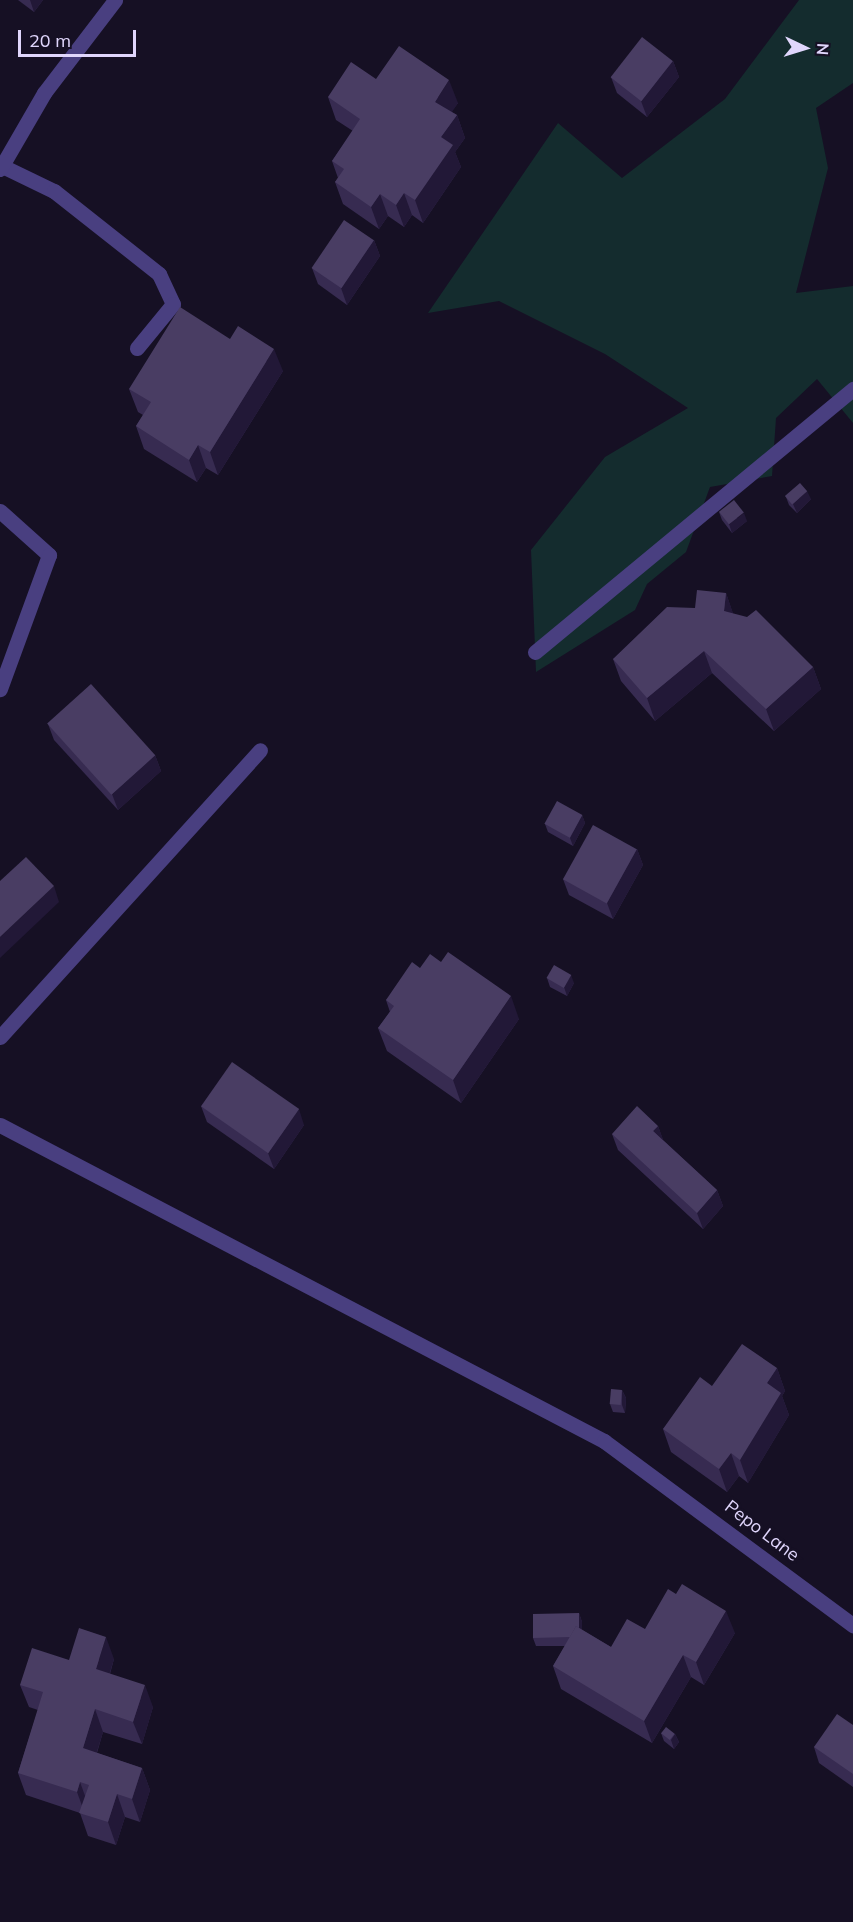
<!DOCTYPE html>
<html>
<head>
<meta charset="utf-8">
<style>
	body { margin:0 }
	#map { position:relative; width:853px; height:1922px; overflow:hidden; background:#161024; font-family:Mulish,sans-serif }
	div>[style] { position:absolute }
	.green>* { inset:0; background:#142c2e }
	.minor>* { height:15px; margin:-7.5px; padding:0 7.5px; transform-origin:7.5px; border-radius:7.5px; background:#493f80 }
	.wall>* { inset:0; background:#372b51 }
	.shaded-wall>* { inset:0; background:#221837 }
	.building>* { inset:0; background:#493d63; transform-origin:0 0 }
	span { translate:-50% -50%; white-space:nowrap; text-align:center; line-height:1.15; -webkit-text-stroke:6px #161024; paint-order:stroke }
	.street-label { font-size:18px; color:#e0d6fc }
	.north { position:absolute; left:775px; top:18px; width:60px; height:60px; -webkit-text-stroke:4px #161024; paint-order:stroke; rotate:94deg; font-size:16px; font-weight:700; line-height:24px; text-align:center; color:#e0d6fc }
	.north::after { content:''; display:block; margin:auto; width:21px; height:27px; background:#e0d6fc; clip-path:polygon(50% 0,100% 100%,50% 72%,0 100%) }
	.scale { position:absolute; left:18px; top:30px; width:118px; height:27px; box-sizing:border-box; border:3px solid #e0d6fc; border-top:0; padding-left:8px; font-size:18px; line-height:21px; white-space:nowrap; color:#e0d6fc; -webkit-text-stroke:4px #161024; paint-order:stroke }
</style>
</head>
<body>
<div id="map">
	<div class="green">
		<i style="clip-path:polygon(799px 0,853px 0,853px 83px,816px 108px,828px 168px,796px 293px,853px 286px,853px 423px,817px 379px,776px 418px,772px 476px,710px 487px,686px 552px,647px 584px,635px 610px,536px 672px,531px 550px,605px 457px,688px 408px,605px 354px,499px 301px,428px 313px,558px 123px,622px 178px,725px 99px)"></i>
	</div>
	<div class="minor">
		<i style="left:2px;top:166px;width:58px;rotate:25.7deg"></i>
		<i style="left:54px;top:191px;width:134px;rotate:38.3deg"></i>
		<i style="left:159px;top:274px;width:33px;rotate:65deg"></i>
		<i style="left:173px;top:304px;width:57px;rotate:129.3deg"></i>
		<i style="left:0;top:169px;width:88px;rotate:-59.9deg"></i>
		<i style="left:44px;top:93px;width:117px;rotate:-52.6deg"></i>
		<i style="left:0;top:511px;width:66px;rotate:41.9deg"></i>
		<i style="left:49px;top:555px;width:143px;rotate:110.1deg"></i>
		<i style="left:535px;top:652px;width:413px;rotate:-39.6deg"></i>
		<i style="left:0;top:1037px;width:387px;rotate:-47.8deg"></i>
		<i style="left:0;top:1125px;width:682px;rotate:27.62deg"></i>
		<i style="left:604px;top:1441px;width:310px;rotate:36.5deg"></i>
	</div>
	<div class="wall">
		<i style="clip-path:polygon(18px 0,43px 0,34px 12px)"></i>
		<i style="clip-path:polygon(673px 61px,679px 77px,647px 117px,617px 93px,611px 77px)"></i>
		<i style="clip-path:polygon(376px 79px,458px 103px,451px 112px,457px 115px,465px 138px,455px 152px,461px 167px,423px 223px,412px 215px,404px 227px,388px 216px,379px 229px,343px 204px,335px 182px,338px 178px,332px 161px,353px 131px,336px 120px,328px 97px)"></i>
		<i style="clip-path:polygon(374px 240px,380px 256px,347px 305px,318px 284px,312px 268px)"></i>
		<i style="clip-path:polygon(230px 339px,283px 371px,218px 475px,206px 468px,197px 482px,144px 449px,136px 426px,143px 415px,138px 412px,129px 389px)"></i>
		<i style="clip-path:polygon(786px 497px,811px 499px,797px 513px,789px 505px)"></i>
		<i style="clip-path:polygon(719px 512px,747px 521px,732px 533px,722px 520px)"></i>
		<i style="clip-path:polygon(726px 593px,733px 614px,813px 667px,821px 689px,774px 731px,712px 673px,655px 721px,621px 681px,613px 659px,695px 608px)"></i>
		<i style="clip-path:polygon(48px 724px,155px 755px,161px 771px,118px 810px,54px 740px)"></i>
		<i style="clip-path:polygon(582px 815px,585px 823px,573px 846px,548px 832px,545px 824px)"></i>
		<i style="clip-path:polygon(637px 849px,643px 865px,613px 919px,569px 895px,563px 879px)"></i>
		<i style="clip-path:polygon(420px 968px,519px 1019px,461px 1103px,387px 1051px,378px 1028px,390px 1012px,386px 1000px)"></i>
		<i style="clip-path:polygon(547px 978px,574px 983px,567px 996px,550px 987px)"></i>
		<i style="clip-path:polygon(201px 1106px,304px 1125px,274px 1169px,207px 1122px)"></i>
		<i style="clip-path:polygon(658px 1126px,663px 1140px,717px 1190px,723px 1206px,703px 1229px,618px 1150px,612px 1134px)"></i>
		<i style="clip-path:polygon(777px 1368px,785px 1391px,782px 1396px,789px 1415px,748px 1483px,739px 1476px,727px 1492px,671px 1452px,663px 1429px,712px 1386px)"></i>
		<i style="clip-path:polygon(622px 1390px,626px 1398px,625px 1413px,613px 1412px,610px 1404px)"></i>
		<i style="clip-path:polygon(579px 1613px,582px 1622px,582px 1630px,611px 1647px,645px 1629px,735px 1633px,704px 1685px,691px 1677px,652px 1743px,561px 1689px,553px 1666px,565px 1646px,536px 1646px,533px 1638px)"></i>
		<i style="clip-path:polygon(114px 1659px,110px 1674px,153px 1707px,142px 1744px,103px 1732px,97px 1753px,142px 1768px,150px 1790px,140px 1822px,125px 1817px,116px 1845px,88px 1836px,80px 1813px,26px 1795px,18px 1773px,38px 1710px,29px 1707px,20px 1685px,69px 1660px)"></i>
		<i style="clip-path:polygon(853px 1725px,853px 1787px,819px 1763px,814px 1747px)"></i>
		<i style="clip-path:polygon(661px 1733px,675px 1734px,679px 1742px,674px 1749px,664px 1741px)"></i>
	</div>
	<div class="shaded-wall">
		<i style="clip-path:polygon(30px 0,43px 0,34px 12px)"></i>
		<i style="clip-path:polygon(673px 61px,679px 77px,647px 117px,641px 101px)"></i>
		<i style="clip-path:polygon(449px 80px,458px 103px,444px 124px,435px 102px)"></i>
		<i style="clip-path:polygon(457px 115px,465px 138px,455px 152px,461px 167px,423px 223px,415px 200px,441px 137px)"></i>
		<i style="clip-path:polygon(404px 193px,412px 215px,404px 227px,396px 205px)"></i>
		<i style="clip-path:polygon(380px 194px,388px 216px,379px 229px,371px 207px)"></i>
		<i style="clip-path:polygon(374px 240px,380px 256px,347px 305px,341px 288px)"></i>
		<i style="clip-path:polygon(274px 349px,283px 371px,218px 475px,210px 452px)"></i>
		<i style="clip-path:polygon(198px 445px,206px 468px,197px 482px,189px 460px)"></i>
		<i style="clip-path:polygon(807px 491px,811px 499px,797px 513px,793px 504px)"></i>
		<i style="clip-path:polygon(744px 513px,747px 521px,732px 533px,729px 524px)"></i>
		<i style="clip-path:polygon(726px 593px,734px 616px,724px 611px)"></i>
		<i style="clip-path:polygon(704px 651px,712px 673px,655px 721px,647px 698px)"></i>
		<i style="clip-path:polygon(813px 667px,821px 689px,774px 731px,766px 709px)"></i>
		<i style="clip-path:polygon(155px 755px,161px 771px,118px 810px,112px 794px)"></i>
		<i style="clip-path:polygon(582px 815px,585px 823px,573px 846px,570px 838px)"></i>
		<i style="clip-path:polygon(637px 849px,643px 865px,613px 919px,607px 903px)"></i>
		<i style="clip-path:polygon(54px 886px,59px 902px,0 958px,0 937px)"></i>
		<i style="clip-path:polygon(571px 975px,574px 983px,567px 996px,564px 987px)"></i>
		<i style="clip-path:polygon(511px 996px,519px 1019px,461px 1103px,453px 1080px)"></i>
		<i style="clip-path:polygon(299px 1109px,304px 1125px,274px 1169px,268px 1153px)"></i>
		<i style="clip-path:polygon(658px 1126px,664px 1142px,653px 1131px)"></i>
		<i style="clip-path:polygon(717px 1190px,723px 1206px,703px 1229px,697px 1213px)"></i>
		<i style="clip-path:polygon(777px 1368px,785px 1391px,782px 1396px,789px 1415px,748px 1483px,740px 1460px,767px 1383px)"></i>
		<i style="clip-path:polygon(622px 1390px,626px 1398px,625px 1413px,622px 1405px)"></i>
		<i style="clip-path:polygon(731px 1453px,739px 1476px,727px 1492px,719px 1469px)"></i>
		<i style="clip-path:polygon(726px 1611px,735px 1633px,704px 1685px,696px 1662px)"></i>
		<i style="clip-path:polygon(579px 1613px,582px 1622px,582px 1645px,579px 1637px)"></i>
		<i style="clip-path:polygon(106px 1637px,114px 1659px,104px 1692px,96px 1669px)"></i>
		<i style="clip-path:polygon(683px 1655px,691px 1677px,652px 1743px,644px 1721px)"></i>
		<i style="clip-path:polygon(145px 1685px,153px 1707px,142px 1744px,133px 1722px)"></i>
		<i style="clip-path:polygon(95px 1709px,103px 1732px,91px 1771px,83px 1748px)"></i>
		<i style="clip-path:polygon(675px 1734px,679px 1742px,674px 1749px,671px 1740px)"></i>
		<i style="clip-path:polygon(142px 1768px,150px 1790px,140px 1822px,132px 1799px)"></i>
		<i style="clip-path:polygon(80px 1782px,88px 1804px,85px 1814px,77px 1792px)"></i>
		<i style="clip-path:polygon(117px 1794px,125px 1817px,116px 1845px,108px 1822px)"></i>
	</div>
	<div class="building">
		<i style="left:642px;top:37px;width:39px;height:51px;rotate:38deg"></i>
		<i style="clip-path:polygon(399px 46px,449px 80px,435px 102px,457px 115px,441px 137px,453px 145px,415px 200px,404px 193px,396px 205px,380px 194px,371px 207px,335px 182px,344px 169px,332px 161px,360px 119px,328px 97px,351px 62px,376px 79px)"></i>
		<i style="left:344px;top:220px;width:36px;height:58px;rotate:34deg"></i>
		<i style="clip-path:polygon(180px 307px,230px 339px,238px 326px,274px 349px,210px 452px,198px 445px,189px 460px,136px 426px,151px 402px,129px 389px)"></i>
		<i style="left:800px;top:483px;width:11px;height:20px;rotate:49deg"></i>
		<i style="left:734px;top:500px;width:16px;height:19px;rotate:52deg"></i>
		<i style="clip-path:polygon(697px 590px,726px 593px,724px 611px,747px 617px,756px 610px,813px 667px,766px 709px,704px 651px,647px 698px,613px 659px,667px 607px,695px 608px)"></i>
		<i style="left:91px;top:684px;width:96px;height:59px;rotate:48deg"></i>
		<i style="left:557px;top:801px;width:29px;height:26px;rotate:29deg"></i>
		<i style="left:593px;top:825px;width:50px;height:62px;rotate:29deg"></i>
		<i style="clip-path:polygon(26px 857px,54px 886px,0 937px,0 881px)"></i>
		<i style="clip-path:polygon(448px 952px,511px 996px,453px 1080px,378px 1028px,394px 1006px,386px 1000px,412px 962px,420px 968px,430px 954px,441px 962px)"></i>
		<i style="left:554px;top:965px;width:20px;height:15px;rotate:30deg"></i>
		<i style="left:232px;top:1062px;width:82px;height:54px;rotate:35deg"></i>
		<i style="clip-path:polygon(637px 1106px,658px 1126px,653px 1131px,717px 1190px,697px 1213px,612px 1134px)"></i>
		<i style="clip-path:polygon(742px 1344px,777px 1368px,767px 1383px,781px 1393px,740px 1460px,731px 1453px,719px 1469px,663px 1429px,700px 1377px,712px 1386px)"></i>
		<i style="left:611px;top:1389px;width:11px;height:15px;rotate:5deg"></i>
		<i style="clip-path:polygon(682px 1584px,726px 1611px,696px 1662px,683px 1655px,644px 1721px,553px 1666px,576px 1626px,611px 1647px,627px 1619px,645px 1629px,668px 1589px,676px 1594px)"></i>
		<i style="clip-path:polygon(579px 1613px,579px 1628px,576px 1626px,570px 1637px,533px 1638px,533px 1614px)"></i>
		<i style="clip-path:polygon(79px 1628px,106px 1637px,96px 1669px,145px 1685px,133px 1722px,95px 1709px,83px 1748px,142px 1768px,132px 1799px,117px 1794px,108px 1822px,79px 1813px,89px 1785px,80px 1782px,77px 1792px,18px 1773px,43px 1692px,20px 1685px,32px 1648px,69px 1660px)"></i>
		<i style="clip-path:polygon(837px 1714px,853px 1725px,853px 1774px,814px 1747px)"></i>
		<i style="left:666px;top:1727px;width:11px;height:8px;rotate:38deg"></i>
	</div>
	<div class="street-label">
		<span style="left:762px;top:1531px;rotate:37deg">Pepo Lane</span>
	</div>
	<div class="north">N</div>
	<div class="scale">20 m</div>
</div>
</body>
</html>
